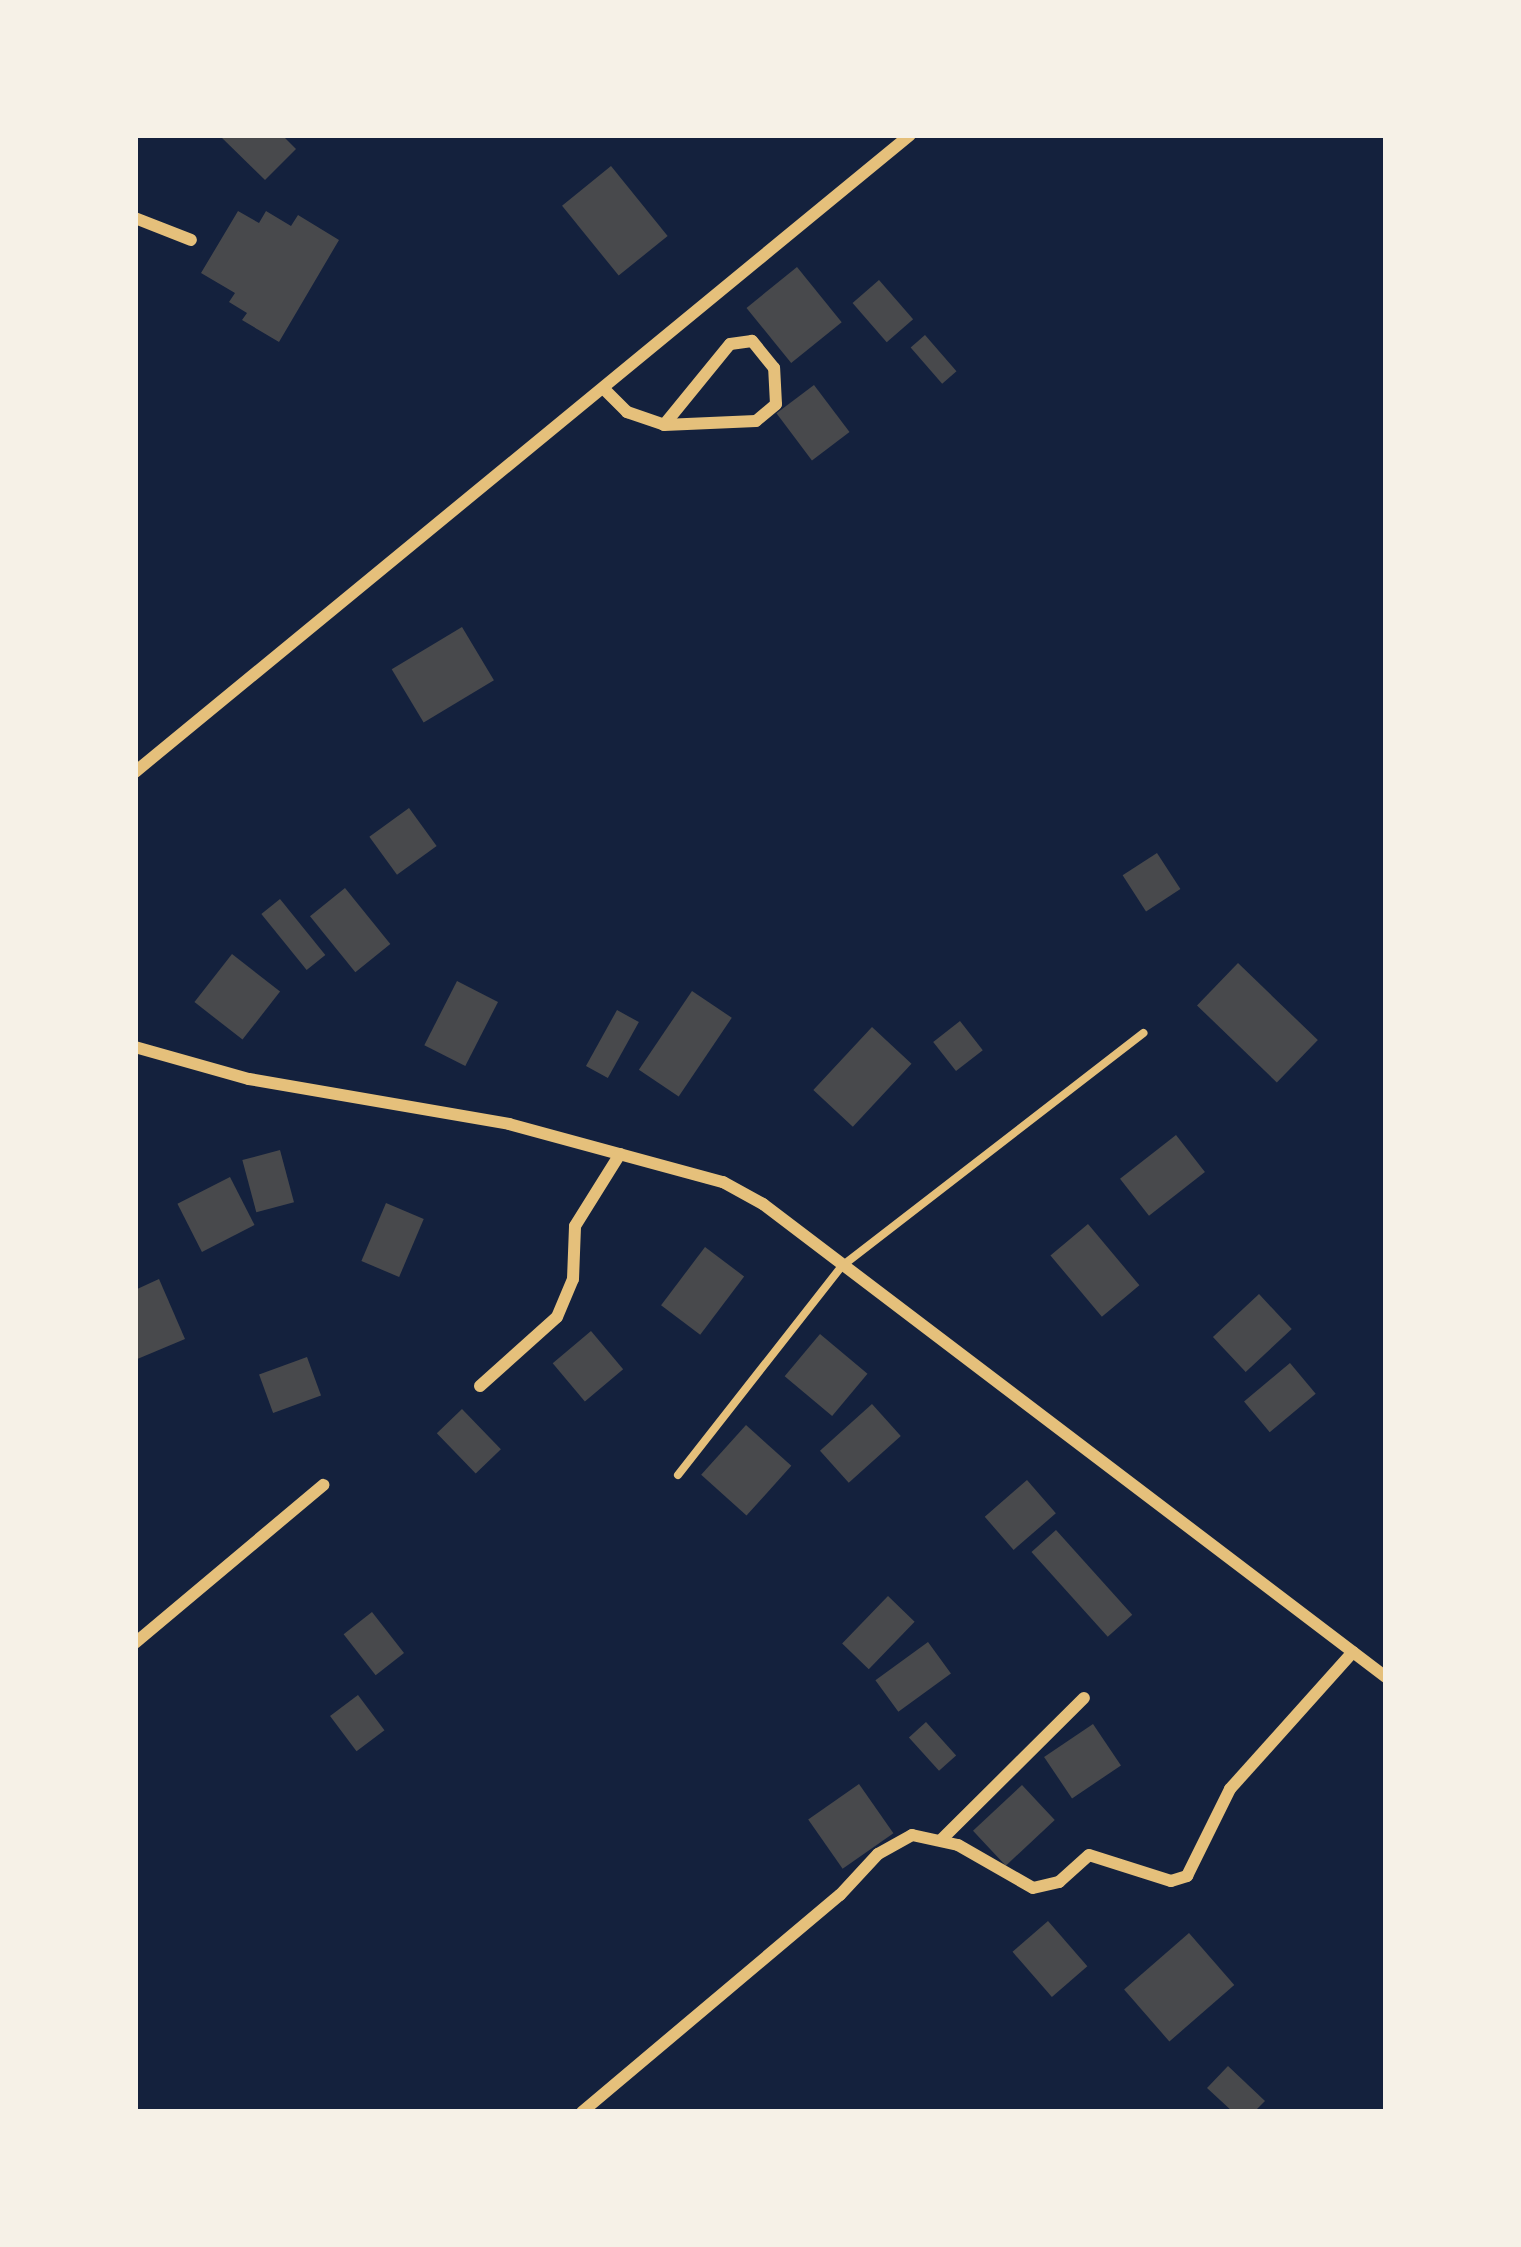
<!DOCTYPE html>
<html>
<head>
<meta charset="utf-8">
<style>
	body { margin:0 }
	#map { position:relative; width:1521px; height:2247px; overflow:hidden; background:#14213d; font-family:"Roboto Condensed",sans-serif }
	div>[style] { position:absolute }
	.building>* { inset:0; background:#48494c; transform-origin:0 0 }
	.service>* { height:8px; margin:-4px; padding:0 4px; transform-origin:4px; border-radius:4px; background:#e5c07b }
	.minor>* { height:12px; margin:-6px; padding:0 6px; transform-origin:6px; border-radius:6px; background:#e5c07b }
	span { translate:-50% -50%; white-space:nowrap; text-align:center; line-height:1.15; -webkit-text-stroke:10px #f6f1e7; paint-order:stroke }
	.frame { position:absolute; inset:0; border:138px solid #f6f1e7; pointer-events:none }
</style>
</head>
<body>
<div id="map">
	<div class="building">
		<i style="clip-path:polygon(219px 135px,282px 135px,296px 149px,265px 180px)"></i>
		<i style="left:611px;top:166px;width:90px;height:63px;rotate:51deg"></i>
		<i style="clip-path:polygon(238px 211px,259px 223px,266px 211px,291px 226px,298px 215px,339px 240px,279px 342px,242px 320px,247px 313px,229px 302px,235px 293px,201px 273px)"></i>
		<i style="left:797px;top:267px;width:71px;height:65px;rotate:51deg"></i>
		<i style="left:879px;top:280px;width:52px;height:35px;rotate:49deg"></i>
		<i style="left:925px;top:335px;width:48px;height:19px;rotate:49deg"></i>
		<i style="left:814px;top:385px;width:59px;height:47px;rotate:53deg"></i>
		<i style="left:462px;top:627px;width:62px;height:82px;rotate:59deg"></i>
		<i style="left:409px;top:808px;width:47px;height:49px;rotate:54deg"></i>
		<i style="left:1157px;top:853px;width:43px;height:41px;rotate:57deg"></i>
		<i style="left:345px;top:888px;width:72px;height:45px;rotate:51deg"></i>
		<i style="left:280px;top:899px;width:72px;height:24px;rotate:51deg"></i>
		<i style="left:232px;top:954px;width:61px;height:61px;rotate:38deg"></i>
		<i style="left:1238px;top:963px;width:111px;height:59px;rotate:44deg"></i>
		<i style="left:457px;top:981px;width:46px;height:72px;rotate:27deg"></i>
		<i style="left:692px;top:991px;width:48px;height:95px;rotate:34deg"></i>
		<i style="left:617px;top:1010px;width:25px;height:64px;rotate:29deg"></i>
		<i style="left:960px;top:1021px;width:37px;height:34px;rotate:52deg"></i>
		<i style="left:872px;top:1027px;width:54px;height:86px;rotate:43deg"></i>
		<i style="left:1176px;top:1135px;width:47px;height:71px;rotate:52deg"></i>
		<i style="left:280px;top:1150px;width:54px;height:39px;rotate:75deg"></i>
		<i style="left:230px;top:1177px;width:54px;height:59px;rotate:63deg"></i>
		<i style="left:386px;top:1203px;width:41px;height:63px;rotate:23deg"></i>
		<i style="left:1088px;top:1224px;width:80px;height:49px;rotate:50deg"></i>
		<i style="left:705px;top:1247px;width:49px;height:73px;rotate:37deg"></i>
		<i style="clip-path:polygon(159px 1279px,185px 1339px,135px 1360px,135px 1290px)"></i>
		<i style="left:1259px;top:1294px;width:48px;height:63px;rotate:47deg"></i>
		<i style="left:591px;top:1331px;width:50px;height:50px;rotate:50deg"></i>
		<i style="left:820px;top:1334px;width:62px;height:55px;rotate:40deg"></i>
		<i style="left:307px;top:1357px;width:41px;height:51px;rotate:70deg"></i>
		<i style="left:1290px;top:1363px;width:40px;height:60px;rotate:50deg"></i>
		<i style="left:872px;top:1404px;width:43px;height:70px;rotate:48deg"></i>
		<i style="left:462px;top:1409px;width:56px;height:35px;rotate:46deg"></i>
		<i style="left:746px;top:1425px;width:61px;height:67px;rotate:42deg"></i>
		<i style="left:1027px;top:1480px;width:44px;height:56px;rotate:49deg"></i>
		<i style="left:1056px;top:1530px;width:114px;height:33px;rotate:48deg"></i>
		<i style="left:888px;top:1596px;width:37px;height:66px;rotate:44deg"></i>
		<i style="left:372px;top:1612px;width:52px;height:36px;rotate:52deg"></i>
		<i style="left:928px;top:1642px;width:39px;height:65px;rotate:54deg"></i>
		<i style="left:358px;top:1695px;width:44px;height:35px;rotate:53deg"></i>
		<i style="left:926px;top:1722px;width:45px;height:23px;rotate:48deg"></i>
		<i style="left:1093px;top:1724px;width:50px;height:59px;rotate:56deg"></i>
		<i style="left:859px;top:1784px;width:60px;height:62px;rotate:55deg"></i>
		<i style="left:1022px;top:1785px;width:48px;height:67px;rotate:47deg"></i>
		<i style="left:1048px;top:1921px;width:60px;height:47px;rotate:49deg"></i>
		<i style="left:1189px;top:1933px;width:69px;height:86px;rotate:49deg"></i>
		<i style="clip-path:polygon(1228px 2066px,1265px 2101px,1254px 2112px,1233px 2112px,1207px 2088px)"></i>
	</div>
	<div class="service">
		<i style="left:678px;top:1475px;width:266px;rotate:-51.9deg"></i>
		<i style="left:842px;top:1266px;width:381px;rotate:-37.7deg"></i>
	</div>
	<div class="minor">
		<i style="left:135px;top:218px;width:60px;rotate:21.4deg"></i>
		<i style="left:604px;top:389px;width:33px;rotate:45deg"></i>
		<i style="left:627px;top:412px;width:39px;rotate:19deg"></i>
		<i style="left:664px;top:425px;width:92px;rotate:-2.5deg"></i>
		<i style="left:756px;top:421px;width:26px;rotate:-40deg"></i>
		<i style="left:776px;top:404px;width:36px;rotate:-93deg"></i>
		<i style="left:774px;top:368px;width:35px;rotate:-129deg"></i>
		<i style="left:752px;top:341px;width:22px;rotate:172deg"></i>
		<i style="left:730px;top:344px;width:104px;rotate:129.2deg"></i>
		<i style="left:135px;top:772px;width:1003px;rotate:-39.42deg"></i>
		<i style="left:135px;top:1047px;width:118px;rotate:15.7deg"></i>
		<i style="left:249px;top:1079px;width:264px;rotate:9.8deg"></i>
		<i style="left:509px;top:1124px;width:222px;rotate:15.2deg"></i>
		<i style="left:723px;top:1182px;width:46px;rotate:28.8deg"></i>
		<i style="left:763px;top:1204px;width:782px;rotate:37.21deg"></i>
		<i style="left:480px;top:1386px;width:103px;rotate:-41.9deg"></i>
		<i style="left:557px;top:1317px;width:41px;rotate:-67.2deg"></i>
		<i style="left:573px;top:1279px;width:53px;rotate:-87.8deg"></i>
		<i style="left:575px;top:1226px;width:85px;rotate:-58deg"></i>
		<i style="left:135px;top:1643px;width:246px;rotate:-40deg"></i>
		<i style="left:942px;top:1839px;width:200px;rotate:-44.8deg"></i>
		<i style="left:582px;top:2112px;width:337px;rotate:-40.1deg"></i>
		<i style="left:840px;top:1895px;width:56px;rotate:-47.2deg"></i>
		<i style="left:878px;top:1854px;width:39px;rotate:-29deg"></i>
		<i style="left:912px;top:1835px;width:47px;rotate:12.3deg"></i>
		<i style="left:958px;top:1845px;width:86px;rotate:29.8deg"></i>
		<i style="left:1033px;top:1888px;width:27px;rotate:-13deg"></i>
		<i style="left:1059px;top:1882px;width:40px;rotate:-42deg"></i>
		<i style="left:1089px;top:1855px;width:86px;rotate:17.6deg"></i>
		<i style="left:1171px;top:1881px;width:17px;rotate:-17deg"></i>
		<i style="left:1187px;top:1876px;width:97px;rotate:-63.7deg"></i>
		<i style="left:1230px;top:1789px;width:184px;rotate:-48.1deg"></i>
	</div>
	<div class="frame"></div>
</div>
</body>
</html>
